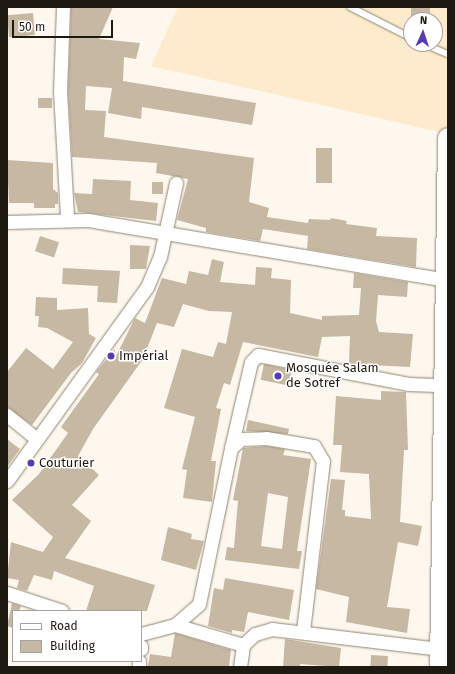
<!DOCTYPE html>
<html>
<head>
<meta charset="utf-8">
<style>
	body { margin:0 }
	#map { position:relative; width:455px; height:674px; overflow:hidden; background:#fdf7ee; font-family:"Fira Sans",sans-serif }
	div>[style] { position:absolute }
	.built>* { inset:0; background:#feeacd }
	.building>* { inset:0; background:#c6b8a2; transform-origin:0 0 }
	.roads { filter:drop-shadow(0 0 1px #928470) drop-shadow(0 0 1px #928470) }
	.lane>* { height:6px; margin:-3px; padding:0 3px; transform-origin:3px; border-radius:3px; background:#fff }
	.street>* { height:13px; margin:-6.5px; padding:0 6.5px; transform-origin:6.5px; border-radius:6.5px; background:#fff }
	.primary>* { height:20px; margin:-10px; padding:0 10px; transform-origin:10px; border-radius:10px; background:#fff }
	.dots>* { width:11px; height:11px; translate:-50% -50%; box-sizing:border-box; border:2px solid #fff; border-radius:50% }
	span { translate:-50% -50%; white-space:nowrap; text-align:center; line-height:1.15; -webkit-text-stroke:3px #fff; paint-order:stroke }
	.poi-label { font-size:13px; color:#1f1a11 }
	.left { translate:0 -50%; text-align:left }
	.frame { position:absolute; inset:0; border:8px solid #1f1a11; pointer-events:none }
	.legend { position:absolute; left:12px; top:610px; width:130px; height:52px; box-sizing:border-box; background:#fff; border:1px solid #a5a3a0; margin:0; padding:5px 7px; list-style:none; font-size:12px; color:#1f1a11 }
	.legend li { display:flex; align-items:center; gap:8px; height:20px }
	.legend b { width:20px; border:1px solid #a5a3a0 }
	.north { position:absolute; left:403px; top:12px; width:40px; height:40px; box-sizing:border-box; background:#fff; border:1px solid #a5a3a0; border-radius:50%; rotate:3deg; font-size:11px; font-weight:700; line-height:16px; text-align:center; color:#1f1a11 }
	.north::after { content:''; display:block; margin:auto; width:14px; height:18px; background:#583bb3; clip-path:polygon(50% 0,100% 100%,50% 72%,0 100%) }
	.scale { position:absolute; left:12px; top:20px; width:101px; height:18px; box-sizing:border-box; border:2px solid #1f1a11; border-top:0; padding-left:5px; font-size:12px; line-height:14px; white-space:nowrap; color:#1f1a11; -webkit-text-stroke:3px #fff; paint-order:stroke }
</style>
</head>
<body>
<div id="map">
	<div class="built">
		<i style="clip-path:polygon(evenodd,178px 7px,448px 7px,448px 134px,151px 66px,178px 7px,411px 20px,435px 20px,435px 44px,411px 44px,411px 20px)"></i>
	</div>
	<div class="building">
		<i style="clip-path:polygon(71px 7px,113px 7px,99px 39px,140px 43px,136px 59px,124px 57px,123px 81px,256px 103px,252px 125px,142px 107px,141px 119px,108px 113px,112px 88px,86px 86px,85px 110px,106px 111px,104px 137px,254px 158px,249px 202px,269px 208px,267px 217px,308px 223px,309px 219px,330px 220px,331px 218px,347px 221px,346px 224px,377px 228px,376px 236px,417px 238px,416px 267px,307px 249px,308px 236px,263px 229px,260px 241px,206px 232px,206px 228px,177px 220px,188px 179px,156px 173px,157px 163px,72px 157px,68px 91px)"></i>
		<i style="left:411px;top:7px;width:19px;height:13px"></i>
		<i style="left:33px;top:13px;width:22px;height:26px;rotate:85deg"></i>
		<i style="left:38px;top:98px;width:14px;height:10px"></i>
		<i style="left:316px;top:148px;width:16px;height:35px"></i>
		<i style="clip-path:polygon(7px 160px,53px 163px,53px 189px,58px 193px,58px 204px,55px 204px,55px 208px,34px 208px,34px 203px,9px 203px)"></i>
		<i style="clip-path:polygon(93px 179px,131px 181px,130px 200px,158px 203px,156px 221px,78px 212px,74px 193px,92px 194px)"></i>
		<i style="left:152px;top:182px;width:11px;height:12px"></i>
		<i style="left:40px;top:236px;width:20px;height:16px;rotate:18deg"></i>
		<i style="clip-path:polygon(130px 245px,150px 246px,146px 269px,130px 269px)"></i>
		<i style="clip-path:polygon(212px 259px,224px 262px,220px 282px,255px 285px,256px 267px,272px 268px,271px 278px,291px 280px,290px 313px,322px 320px,322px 316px,359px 315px,361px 288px,353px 288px,354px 273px,408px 282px,407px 297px,378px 295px,376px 321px,379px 332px,413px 334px,410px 367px,349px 364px,350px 336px,322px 337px,318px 357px,243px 342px,230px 385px,224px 383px,216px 408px,221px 409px,211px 461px,216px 461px,212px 502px,183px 498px,187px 470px,182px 469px,195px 417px,164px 408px,182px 349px,213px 357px,218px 342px,226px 344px,232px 312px,209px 311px,183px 304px,174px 327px,157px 323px,143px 359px,93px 429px,78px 456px,99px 475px,72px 505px,91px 521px,65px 558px,155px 585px,147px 611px,86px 611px,94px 586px,54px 571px,52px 580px,34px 575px,27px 591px,17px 588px,19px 580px,7px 578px,11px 542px,43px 552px,53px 537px,12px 500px,39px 474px,68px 433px,61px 427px,99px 374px,96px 372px,115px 349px,114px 360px,135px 318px,145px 323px,162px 278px,186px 284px,189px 271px,208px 275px)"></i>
		<i style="clip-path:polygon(63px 268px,120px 271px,117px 303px,97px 302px,98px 286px,62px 284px)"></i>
		<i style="clip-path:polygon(36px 297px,57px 298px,57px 310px,88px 308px,89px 334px,96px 338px,82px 363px,71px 373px,32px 425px,7px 407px,7px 372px,26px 348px,53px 369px,73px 342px,47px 328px,38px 327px,39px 316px,35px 316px)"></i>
		<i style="left:264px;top:364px;width:29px;height:16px;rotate:12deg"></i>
		<i style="clip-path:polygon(381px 391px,406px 392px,408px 450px,404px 450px,400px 522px,422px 526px,418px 546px,398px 542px,387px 607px,410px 609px,407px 633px,346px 622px,349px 597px,316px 589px,331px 479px,345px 480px,342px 510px,345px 510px,345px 516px,371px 519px,369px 474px,340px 472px,342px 445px,333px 445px,336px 396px,381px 400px)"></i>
		<i style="clip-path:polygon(248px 420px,289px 429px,288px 434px,246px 431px)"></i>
		<i style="clip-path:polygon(7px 439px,20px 449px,7px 467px)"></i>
		<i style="clip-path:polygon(evenodd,266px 446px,285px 449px,283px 455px,311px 459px,297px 551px,302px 551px,299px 569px,225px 560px,227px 547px,234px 548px,238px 501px,233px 500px,243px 448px,266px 446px,268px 493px,288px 497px,282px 549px,261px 546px,268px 493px)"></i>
		<i style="clip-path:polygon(168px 527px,192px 534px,191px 539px,204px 541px,196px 570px,161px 560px)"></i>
		<i style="clip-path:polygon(225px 578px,294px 590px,289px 620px,248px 612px,244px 632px,232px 630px,232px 633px,208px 626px,214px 588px,223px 590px)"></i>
		<i style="clip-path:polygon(12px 603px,21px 606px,19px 611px,13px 611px,13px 628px,7px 626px)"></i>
		<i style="clip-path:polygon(175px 633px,231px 650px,229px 667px,148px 667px,150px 654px,171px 657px)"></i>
		<i style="clip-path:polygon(285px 639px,341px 648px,339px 667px,300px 664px,300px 667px,283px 667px)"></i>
		<i style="left:371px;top:655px;width:17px;height:12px;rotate:3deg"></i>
	</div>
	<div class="roads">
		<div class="lane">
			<i style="left:350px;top:7px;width:68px;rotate:26.9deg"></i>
			<i style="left:424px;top:44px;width:26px;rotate:23deg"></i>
		</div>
		<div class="street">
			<i style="left:63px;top:7px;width:84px;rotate:92deg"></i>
			<i style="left:60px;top:91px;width:127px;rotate:86.8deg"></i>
			<i style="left:7px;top:222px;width:81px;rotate:-1.4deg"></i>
			<i style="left:88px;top:220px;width:362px;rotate:9.5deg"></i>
			<i style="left:7px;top:415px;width:38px;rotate:39deg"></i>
			<i style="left:231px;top:448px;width:88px;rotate:-76.9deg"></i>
			<i style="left:251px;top:362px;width:10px;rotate:-45deg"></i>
			<i style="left:258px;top:355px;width:153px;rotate:10.9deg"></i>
			<i style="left:408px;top:384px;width:36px;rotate:2deg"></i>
			<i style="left:7px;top:481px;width:239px;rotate:-54.2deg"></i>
			<i style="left:147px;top:287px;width:33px;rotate:-67deg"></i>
			<i style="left:160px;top:257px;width:76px;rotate:-77.8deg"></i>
			<i style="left:7px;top:593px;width:58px;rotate:18.1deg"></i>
			<i style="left:175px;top:625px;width:71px;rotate:16.4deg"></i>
			<i style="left:141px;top:634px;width:35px;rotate:-15deg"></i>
			<i style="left:175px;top:625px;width:32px;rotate:-41deg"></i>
			<i style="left:199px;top:604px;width:159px;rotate:-78.4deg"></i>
			<i style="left:231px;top:448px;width:13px;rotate:-42deg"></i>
			<i style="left:241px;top:439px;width:25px;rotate:-2deg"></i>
			<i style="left:266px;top:438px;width:49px;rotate:9.5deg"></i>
			<i style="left:314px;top:446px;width:17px;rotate:59deg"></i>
			<i style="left:323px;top:461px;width:172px;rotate:96.7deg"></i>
			<i style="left:141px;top:646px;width:3px;rotate:90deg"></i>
			<i style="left:139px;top:667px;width:6px;rotate:-90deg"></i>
			<i style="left:240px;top:667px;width:22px;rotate:-82deg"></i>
			<i style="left:243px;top:645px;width:16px;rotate:-43deg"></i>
			<i style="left:255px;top:634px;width:18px;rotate:-16deg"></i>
			<i style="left:272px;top:629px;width:168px;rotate:6.8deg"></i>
		</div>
		<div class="primary">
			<i style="left:440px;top:667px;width:529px;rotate:-89.13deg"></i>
		</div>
	</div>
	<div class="dots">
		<i style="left:111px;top:356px;background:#583bb3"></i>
		<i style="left:278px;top:376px;background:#583bb3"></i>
		<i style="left:31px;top:463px;background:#583bb3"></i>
	</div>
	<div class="poi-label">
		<span class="left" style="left:119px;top:356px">Impérial</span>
		<span class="left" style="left:286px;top:376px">Mosquée Salam<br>de Sotref</span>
		<span class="left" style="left:39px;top:463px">Couturier</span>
	</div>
	<div class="frame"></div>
	<ul class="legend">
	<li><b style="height:5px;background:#fff"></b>Road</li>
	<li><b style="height:11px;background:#c6b8a2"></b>Building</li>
	</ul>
	<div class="north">N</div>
	<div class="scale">50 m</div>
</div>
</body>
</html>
